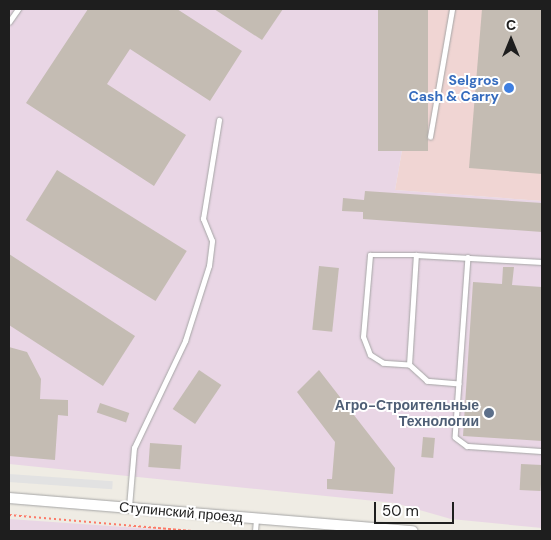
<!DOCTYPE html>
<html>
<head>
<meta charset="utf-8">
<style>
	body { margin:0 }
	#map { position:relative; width:551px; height:540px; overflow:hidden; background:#efece4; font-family:"DM Sans",sans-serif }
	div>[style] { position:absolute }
	.commercial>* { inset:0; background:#f0d5d3 }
	.industrial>* { inset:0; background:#e9d6e5 }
	.parking>* { inset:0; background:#e2e2e2; transform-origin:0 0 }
	.building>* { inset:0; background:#c4bcb3; transform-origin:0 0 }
	.path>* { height:2px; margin-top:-1px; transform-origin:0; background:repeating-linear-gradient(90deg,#fc7b69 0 2.5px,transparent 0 5px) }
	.roads { filter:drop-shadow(0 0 1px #a5a5a5) drop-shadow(0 0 1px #a5a5a5) }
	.service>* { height:4.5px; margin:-2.25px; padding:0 2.25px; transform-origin:2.25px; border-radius:2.25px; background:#fff }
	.tertiary>* { height:10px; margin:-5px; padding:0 5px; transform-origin:5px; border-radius:5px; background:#fff }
	.dots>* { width:14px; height:14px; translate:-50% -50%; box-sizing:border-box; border:2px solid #fff; border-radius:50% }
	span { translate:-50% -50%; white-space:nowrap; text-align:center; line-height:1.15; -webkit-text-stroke:4px #fff; paint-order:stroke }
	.shop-label { font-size:14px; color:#366cbe; font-weight:700 }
	.right { translate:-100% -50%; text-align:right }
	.service-label { font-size:14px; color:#4e5e75; font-weight:700 }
	.street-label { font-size:14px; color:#1e1e1e }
	.frame { position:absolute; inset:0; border:10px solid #1e1e1e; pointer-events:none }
	.north { position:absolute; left:486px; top:15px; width:50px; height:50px; -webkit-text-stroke:4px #fff; paint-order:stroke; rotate:0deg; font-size:14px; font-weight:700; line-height:20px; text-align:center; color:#1e1e1e }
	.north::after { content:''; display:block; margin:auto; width:18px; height:22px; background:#1e1e1e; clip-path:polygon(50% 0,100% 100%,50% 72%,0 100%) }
	.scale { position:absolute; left:374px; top:502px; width:80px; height:22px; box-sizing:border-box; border:2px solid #1e1e1e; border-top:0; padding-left:6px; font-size:15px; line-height:18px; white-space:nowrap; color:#1e1e1e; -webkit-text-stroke:4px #fff; paint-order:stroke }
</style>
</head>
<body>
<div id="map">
	<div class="commercial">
		<i style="clip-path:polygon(427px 9px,542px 9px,542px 201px,395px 190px)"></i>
	</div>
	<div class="industrial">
		<i style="clip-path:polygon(9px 9px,427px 9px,395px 190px,542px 201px,542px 528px,451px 519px,395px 503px,9px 464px)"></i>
		<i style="clip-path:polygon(9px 519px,183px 531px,9px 531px)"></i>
	</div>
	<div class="parking">
		<i style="left:9px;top:474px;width:104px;height:8px;rotate:4deg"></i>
	</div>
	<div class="building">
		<i style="clip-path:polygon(88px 9px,177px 9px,242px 51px,210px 101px,130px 49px,107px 84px,186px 135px,154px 186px,26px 103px)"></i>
		<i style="clip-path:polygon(214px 9px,283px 9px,262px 40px)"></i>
		<i style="left:378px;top:9px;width:50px;height:142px"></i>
		<i style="clip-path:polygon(482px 9px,542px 9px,542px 174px,469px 168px)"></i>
		<i style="left:57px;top:170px;width:153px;height:59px;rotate:32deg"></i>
		<i style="clip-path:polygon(365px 191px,542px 203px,542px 232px,363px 219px,363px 212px,342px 211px,343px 198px,364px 200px)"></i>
		<i style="clip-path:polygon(9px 254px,135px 336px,103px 386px,9px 325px)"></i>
		<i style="left:319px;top:266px;width:20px;height:64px;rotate:6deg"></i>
		<i style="clip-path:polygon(503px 267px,514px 267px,512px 285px,542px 287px,542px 441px,463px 436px,473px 282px,502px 284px)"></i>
		<i style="clip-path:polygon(9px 347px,27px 352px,41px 379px,40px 399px,68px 400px,68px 416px,58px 415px,55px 460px,9px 456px)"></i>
		<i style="left:199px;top:370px;width:27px;height:47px;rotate:34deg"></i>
		<i style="clip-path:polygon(319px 370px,395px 468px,393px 494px,327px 489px,327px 479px,332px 479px,335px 442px,297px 392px)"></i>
		<i style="left:100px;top:403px;width:31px;height:10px;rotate:19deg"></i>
		<i style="left:423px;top:437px;width:12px;height:20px;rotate:5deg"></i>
		<i style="left:150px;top:443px;width:32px;height:24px;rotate:4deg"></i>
		<i style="left:521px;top:464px;width:21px;height:26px;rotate:3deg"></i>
	</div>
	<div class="path">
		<i style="left:9px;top:515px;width:184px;rotate:5deg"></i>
	</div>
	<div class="roads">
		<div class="service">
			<i style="left:9px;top:22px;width:16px;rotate:-55deg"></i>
			<i style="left:430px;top:137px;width:130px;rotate:-80.2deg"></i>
			<i style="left:468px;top:257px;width:180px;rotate:94.1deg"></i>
			<i style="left:455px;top:437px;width:15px;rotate:37deg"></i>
			<i style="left:467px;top:446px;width:75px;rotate:3.8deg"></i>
			<i style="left:409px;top:365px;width:26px;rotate:-176deg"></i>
			<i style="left:383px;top:363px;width:15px;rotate:-148deg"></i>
			<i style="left:370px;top:355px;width:19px;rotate:-111deg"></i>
			<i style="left:363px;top:337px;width:82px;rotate:-85.1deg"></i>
			<i style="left:370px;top:255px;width:46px"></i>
			<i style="left:459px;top:384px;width:32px;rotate:-175deg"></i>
			<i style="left:427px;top:381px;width:24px;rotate:-138deg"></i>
			<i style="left:409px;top:365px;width:110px;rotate:-86.4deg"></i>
			<i style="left:416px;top:255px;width:126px;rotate:3.2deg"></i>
			<i style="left:129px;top:507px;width:59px;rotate:-85.2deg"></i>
			<i style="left:134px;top:448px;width:119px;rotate:-64.5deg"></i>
			<i style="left:185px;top:341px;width:79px;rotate:-72.3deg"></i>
			<i style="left:209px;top:266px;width:25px;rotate:-83deg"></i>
			<i style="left:212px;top:241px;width:24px;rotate:-112deg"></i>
			<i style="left:203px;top:219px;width:100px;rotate:-80.8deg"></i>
			<i style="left:255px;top:531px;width:12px;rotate:-85deg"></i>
		</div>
		<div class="tertiary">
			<i style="left:9px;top:498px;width:405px;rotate:4.7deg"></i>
		</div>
	</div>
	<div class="dots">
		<i style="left:509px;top:88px;background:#3f7fe0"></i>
		<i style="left:489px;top:413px;background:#5c6f8a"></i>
	</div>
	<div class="shop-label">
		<span class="right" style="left:499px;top:88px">Selgros<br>Cash &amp; Carry</span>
	</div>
	<div class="service-label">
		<span class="right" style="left:479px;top:413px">Агро-Строительные<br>Технологии</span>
	</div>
	<div class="street-label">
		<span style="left:181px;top:512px;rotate:5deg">Ступинский проезд</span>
	</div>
	<div class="frame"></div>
	<div class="north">С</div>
	<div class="scale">50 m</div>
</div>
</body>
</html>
